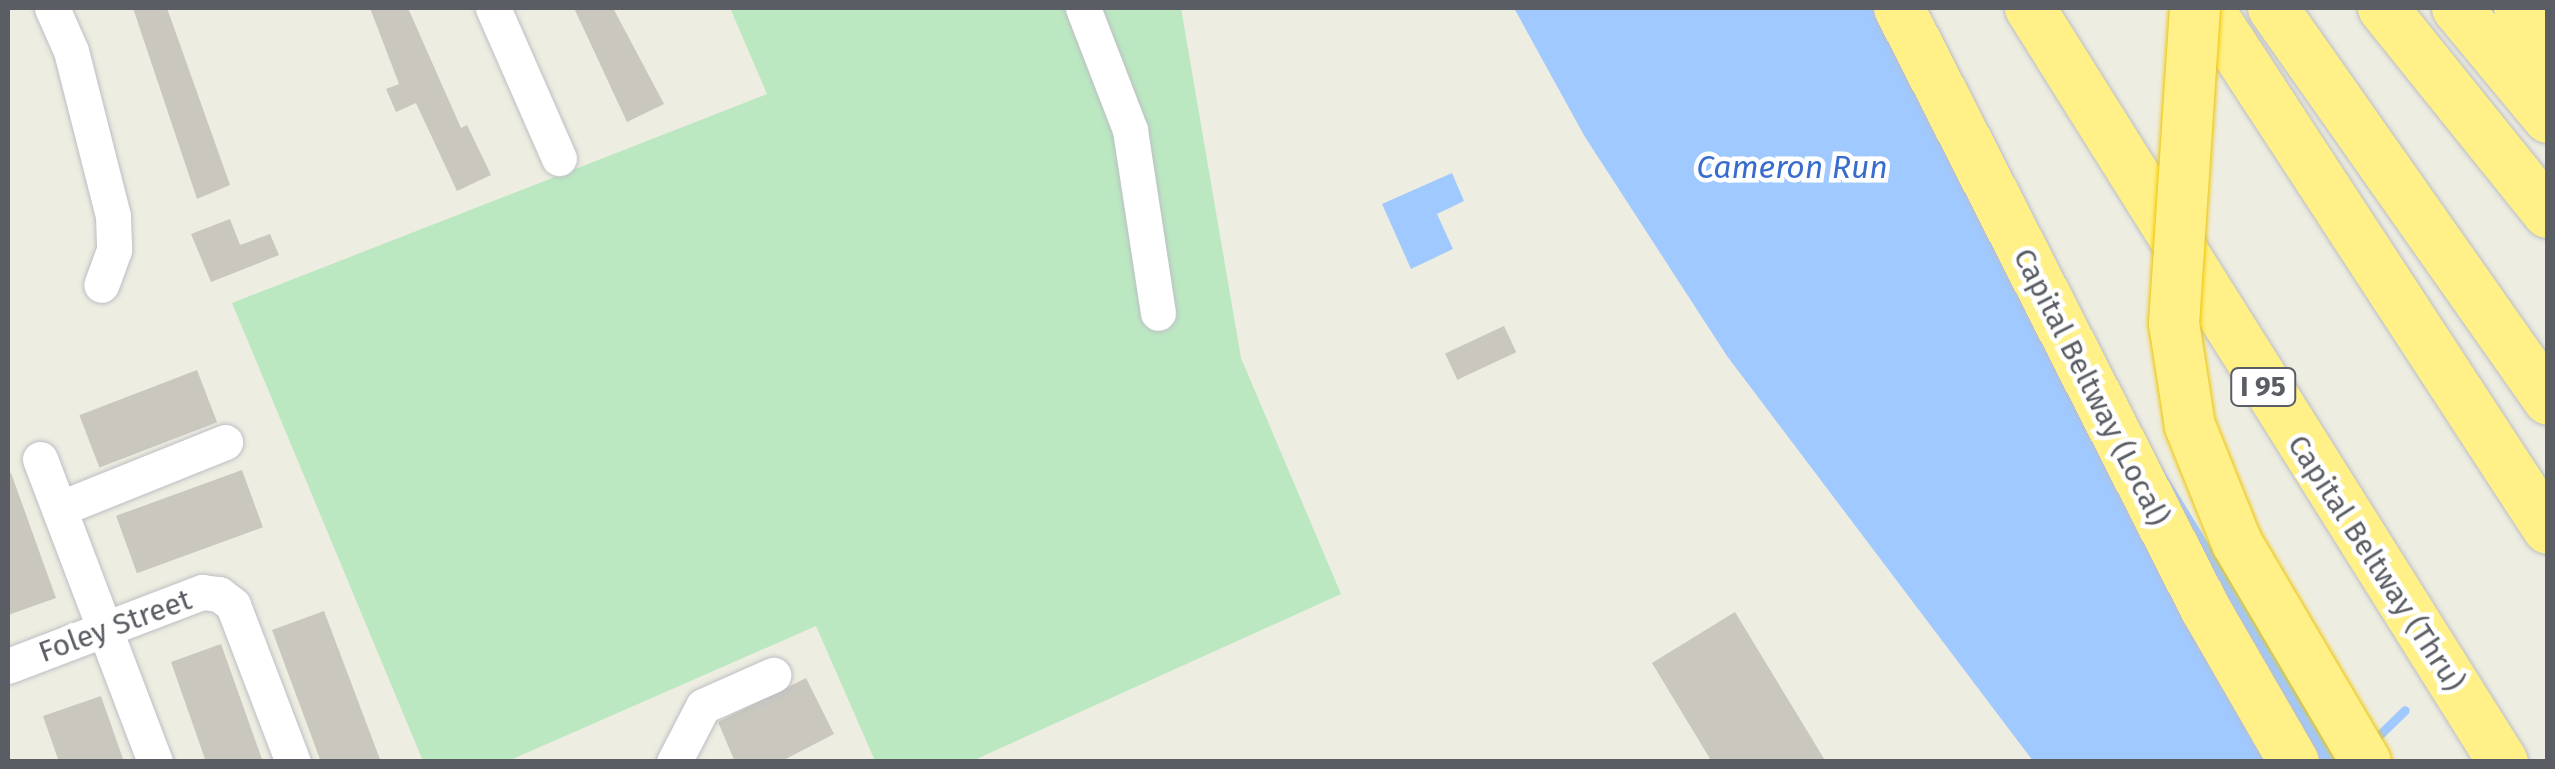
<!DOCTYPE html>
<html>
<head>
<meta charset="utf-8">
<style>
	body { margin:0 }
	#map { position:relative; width:2555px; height:769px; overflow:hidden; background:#eeede1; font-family:"Fira Sans",sans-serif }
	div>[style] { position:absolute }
	.green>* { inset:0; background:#bbe8c1 }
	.water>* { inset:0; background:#a0c9ff }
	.stream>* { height:9px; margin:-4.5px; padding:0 4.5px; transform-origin:4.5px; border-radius:4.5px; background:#a0c9ff }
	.building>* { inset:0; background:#c9c7be; transform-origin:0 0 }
	.roads { filter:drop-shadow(0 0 2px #bcbec4) drop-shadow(0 0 2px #bcbec4) }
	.minor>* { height:35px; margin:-17.5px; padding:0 17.5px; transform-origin:17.5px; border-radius:17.5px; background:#fff }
	.highway>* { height:50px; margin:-25px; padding:0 25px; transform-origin:25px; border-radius:25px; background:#fff187 }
	.bridges { filter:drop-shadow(0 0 2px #efc500) drop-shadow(0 0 2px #efc500) }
	.highway-bridge>* { height:50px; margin:-25px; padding:0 25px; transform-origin:25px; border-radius:25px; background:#fff187 }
	span { translate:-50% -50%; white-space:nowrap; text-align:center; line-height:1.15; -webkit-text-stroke:9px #fff; paint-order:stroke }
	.shield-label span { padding:2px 8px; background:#fff; border:2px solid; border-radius:8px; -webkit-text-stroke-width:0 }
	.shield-label { font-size:28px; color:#5a5d64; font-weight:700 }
	.street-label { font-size:30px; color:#5a5d64 }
	.water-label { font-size:32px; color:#386dcd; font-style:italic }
	.frame { position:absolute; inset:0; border:10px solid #5a5d64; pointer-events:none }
</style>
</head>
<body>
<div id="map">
	<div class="green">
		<i style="clip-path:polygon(730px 8px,1181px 8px,1241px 358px,1341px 594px,972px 761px,875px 761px,816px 626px,508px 761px,423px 761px,232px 303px,767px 94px)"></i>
	</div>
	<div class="water">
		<i style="clip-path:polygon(1514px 8px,1880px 8px,2342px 761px,2033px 761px,1727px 356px,1585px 137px)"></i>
		<i style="clip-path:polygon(1452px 173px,1464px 201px,1437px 214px,1453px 249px,1411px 269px,1382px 204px)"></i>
	</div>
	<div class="stream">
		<i style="left:2371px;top:743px;width:47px;rotate:-44.1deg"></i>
	</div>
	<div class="building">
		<i style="clip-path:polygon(133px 8px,167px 8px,230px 185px,197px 199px)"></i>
		<i style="clip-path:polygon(370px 8px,408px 8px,461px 128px,467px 125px,491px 175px,457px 191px,416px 103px,396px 112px,386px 89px,399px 84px)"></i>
		<i style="clip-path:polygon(574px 8px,613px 8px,664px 104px,627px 122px)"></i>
		<i style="clip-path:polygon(230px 219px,240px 245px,270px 234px,279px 255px,211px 282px,191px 234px)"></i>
		<i style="left:1504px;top:326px;width:29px;height:65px;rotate:65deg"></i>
		<i style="left:197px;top:370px;width:56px;height:126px;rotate:69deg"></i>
		<i style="left:242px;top:470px;width:61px;height:134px;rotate:70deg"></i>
		<i style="clip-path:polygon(11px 473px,56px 598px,8px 615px,8px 474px)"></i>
		<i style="clip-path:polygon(324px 611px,381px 762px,321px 762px,272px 630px)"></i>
		<i style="clip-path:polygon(1735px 612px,1826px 762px,1712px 762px,1652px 663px)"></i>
		<i style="clip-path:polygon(221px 644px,263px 762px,206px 762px,171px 662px)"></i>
		<i style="clip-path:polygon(806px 678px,834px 734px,780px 762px,735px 762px,718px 722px)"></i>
		<i style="clip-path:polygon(101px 696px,124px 762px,59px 762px,43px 716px)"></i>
	</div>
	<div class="roads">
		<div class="minor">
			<i style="left:52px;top:8px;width:47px;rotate:66.2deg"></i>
			<i style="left:71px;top:51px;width:170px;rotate:75.7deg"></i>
			<i style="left:113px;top:216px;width:34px;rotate:88deg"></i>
			<i style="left:114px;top:250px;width:37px;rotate:110deg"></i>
			<i style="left:493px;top:8px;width:164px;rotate:66.3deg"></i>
			<i style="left:1083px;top:8px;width:131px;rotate:68.9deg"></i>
			<i style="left:1130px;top:130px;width:185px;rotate:81.3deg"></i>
			<i style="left:40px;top:459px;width:324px;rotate:69.2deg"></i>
			<i style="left:61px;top:508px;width:177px;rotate:-21.9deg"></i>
			<i style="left:8px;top:666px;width:208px;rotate:-20.9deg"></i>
			<i style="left:202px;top:592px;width:17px;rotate:7deg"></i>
			<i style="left:219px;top:594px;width:18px;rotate:38deg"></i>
			<i style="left:233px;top:605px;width:168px;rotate:69.1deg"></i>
			<i style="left:674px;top:762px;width:63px;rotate:-62.6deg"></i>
			<i style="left:703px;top:706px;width:77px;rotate:-23.9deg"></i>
		</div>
		<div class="highway">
			<i style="left:1899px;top:8px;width:674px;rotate:62.98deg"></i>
			<i style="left:2205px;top:608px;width:178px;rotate:60deg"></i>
			<i style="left:2030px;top:8px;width:890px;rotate:57.9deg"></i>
			<i style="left:2208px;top:8px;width:622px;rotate:56.87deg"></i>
			<i style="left:2273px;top:8px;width:479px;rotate:54.9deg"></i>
			<i style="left:2383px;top:8px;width:263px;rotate:51.2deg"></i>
			<i style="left:2457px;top:8px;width:143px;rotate:50.4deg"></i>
			<i style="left:2519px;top:8px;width:100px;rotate:74.3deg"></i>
		</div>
	</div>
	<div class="bridges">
		<div class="highway-bridge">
			<i style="left:2195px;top:8px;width:316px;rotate:93.8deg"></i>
			<i style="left:2174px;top:323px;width:104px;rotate:81.2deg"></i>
			<i style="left:2190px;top:426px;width:126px;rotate:68.1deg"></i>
			<i style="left:2237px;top:543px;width:254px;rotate:59.5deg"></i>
		</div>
	</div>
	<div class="shield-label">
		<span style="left:2263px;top:387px">I 95</span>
	</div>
	<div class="street-label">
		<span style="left:2091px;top:387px;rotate:63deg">Capital Beltway (Local)</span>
		<span style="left:2376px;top:563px;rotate:57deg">Capital Beltway (Thru)</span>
		<span style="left:115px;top:626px;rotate:-20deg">Foley Street</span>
	</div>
	<div class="water-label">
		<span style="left:1792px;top:167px">Cameron Run</span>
	</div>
	<div class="frame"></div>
</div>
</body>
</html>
